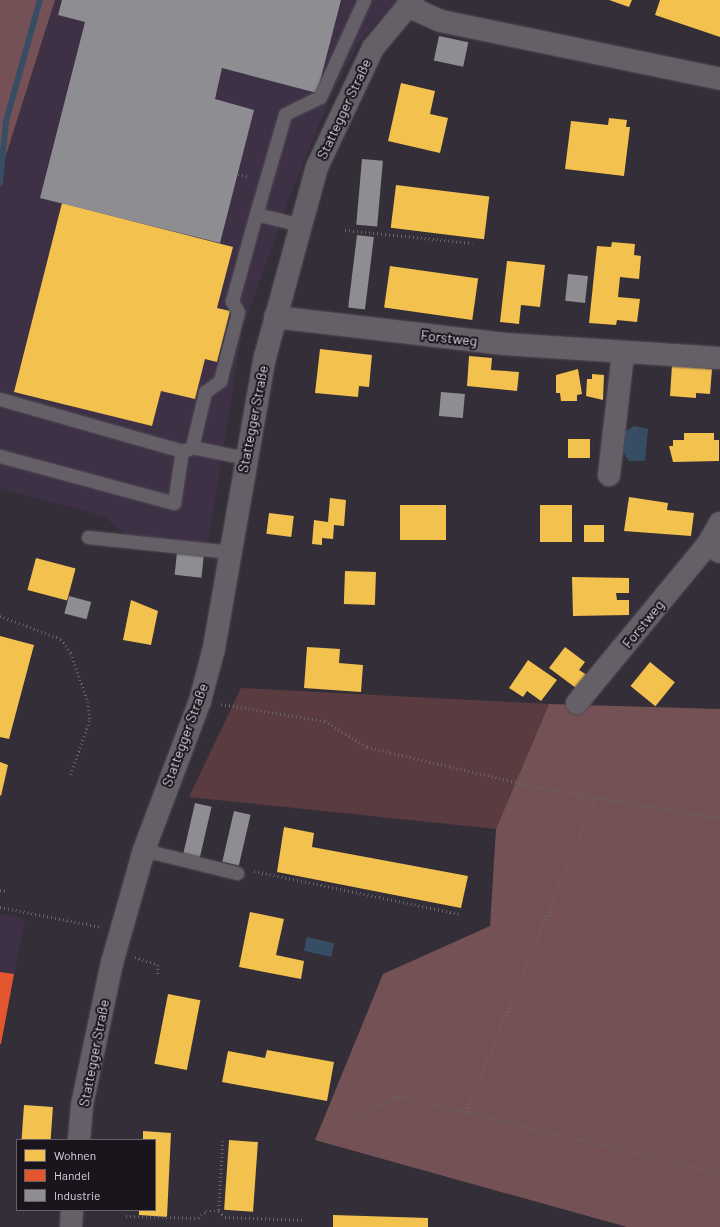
<!DOCTYPE html>
<html>
<head>
<meta charset="utf-8">
<style>
	body { margin:0 }
	#map { position:relative; width:720px; height:1227px; overflow:hidden; background:#342e38; font-family:Barlow,sans-serif }
	div>[style] { position:absolute }
	.built>* { inset:0; background:#3e3146 }
	.green>* { inset:0; background:#5a3c40 }
	.forest>* { inset:0; background:#745155 }
	.water>* { inset:0; background:#374d64; transform-origin:0 0 }
	.homes>* { inset:0; background:#f2c14e; transform-origin:0 0 }
	.shops>* { inset:0; background:#e4572e }
	.industry>* { inset:0; background:#8d8d92; transform-origin:0 0 }
	.stream>* { height:6px; margin:-3px; padding:0 3px; transform-origin:3px; border-radius:3px; background:#374d64 }
	.path>* { height:2.5px; margin-top:-1.25px; transform-origin:0; background:repeating-linear-gradient(90deg,#676369 0 1px,transparent 0 4px) }
	.roads { filter:drop-shadow(0 0 1px #524c55) drop-shadow(0 0 1px #524c55) }
	.lane>* { height:13px; margin:-6.5px; padding:0 6.5px; transform-origin:6.5px; border-radius:6.5px; background:#656068 }
	.street>* { height:22px; margin:-11px; padding:0 11px; transform-origin:11px; border-radius:11px; background:#656068 }
	.secondary>* { height:22px; margin:-11px; padding:0 11px; transform-origin:11px; border-radius:11px; background:#656068 }
	span { translate:-50% -50%; white-space:nowrap; text-align:center; line-height:1.15; -webkit-text-stroke:4px #1a151d; paint-order:stroke }
	.street-label { font-size:14px; color:#dcd6e1 }
	.legend { position:absolute; left:16px; top:1139px; width:140px; height:72px; box-sizing:border-box; background:#1a151d; border:1px solid #68626b; margin:0; padding:5px 7px; list-style:none; font-size:12px; color:#dcd6e1 }
	.legend li { display:flex; align-items:center; gap:8px; height:20px }
	.legend b { width:20px; border:1px solid #68626b }
</style>
</head>
<body>
<div id="map">
	<div class="built">
		<i style="clip-path:polygon(55px 0,400px 0,360px 41px,329px 100px,290px 196px,242px 331px,208px 545px,125px 534px,103px 516px,0 488px,0 174px)"></i>
		<i style="clip-path:polygon(0 914px,25px 919px,0 1048px)"></i>
	</div>
	<div class="green">
		<i style="clip-path:polygon(241px 688px,549px 704px,496px 829px,189px 797px)"></i>
	</div>
	<div class="forest">
		<i style="clip-path:polygon(0 0,55px 0,0 174px)"></i>
		<i style="clip-path:polygon(549px 704px,720px 709px,720px 1227px,627px 1227px,315px 1140px,383px 974px,490px 926px,496px 829px)"></i>
	</div>
	<div class="water">
		<i style="clip-path:polygon(634px 426px,648px 429px,645px 461px,629px 461px,623px 452px,625px 431px)"></i>
		<i style="left:307px;top:937px;width:28px;height:14px;rotate:13deg"></i>
	</div>
	<div class="homes">
		<i style="clip-path:polygon(609px 0,632px 0,629px 7px)"></i>
		<i style="clip-path:polygon(660px 0,720px 0,720px 37px,655px 15px)"></i>
		<i style="clip-path:polygon(401px 83px,435px 91px,430px 114px,448px 118px,440px 153px,388px 141px)"></i>
		<i style="clip-path:polygon(609px 118px,627px 120px,626px 127px,630px 127px,624px 176px,565px 169px,571px 121px,608px 125px)"></i>
		<i style="left:396px;top:185px;width:94px;height:43px;rotate:7deg"></i>
		<i style="clip-path:polygon(62px 203px,233px 247px,217px 308px,230px 311px,217px 362px,205px 359px,195px 399px,161px 391px,152px 426px,14px 392px)"></i>
		<i style="clip-path:polygon(612px 242px,635px 244px,634px 255px,641px 256px,639px 279px,620px 277px,618px 297px,640px 299px,637px 322px,617px 320px,616px 325px,589px 323px,597px 246px,611px 247px)"></i>
		<i style="clip-path:polygon(507px 261px,545px 265px,540px 307px,521px 305px,519px 324px,500px 322px)"></i>
		<i style="left:390px;top:266px;width:89px;height:42px;rotate:8deg"></i>
		<i style="clip-path:polygon(320px 349px,372px 355px,369px 387px,359px 386px,358px 397px,315px 393px)"></i>
		<i style="clip-path:polygon(469px 356px,492px 358px,491px 370px,519px 372px,517px 391px,467px 386px)"></i>
		<i style="clip-path:polygon(672px 365px,712px 369px,710px 394px,696px 393px,696px 398px,670px 396px)"></i>
		<i style="clip-path:polygon(578px 369px,582px 394px,577px 395px,577px 401px,561px 401px,560px 393px,556px 393px,556px 375px)"></i>
		<i style="clip-path:polygon(592px 374px,604px 375px,603px 400px,586px 396px,587px 379px,592px 379px)"></i>
		<i style="clip-path:polygon(684px 433px,714px 433px,714px 440px,719px 440px,719px 461px,673px 462px,669px 446px,673px 446px,673px 440px,684px 440px)"></i>
		<i style="left:568px;top:439px;width:22px;height:19px"></i>
		<i style="clip-path:polygon(629px 497px,668px 503px,667px 510px,694px 513px,691px 536px,624px 531px)"></i>
		<i style="clip-path:polygon(330px 498px,346px 500px,344px 526px,334px 525px,333px 539px,322px 538px,322px 545px,312px 544px,314px 520px,328px 522px)"></i>
		<i style="left:400px;top:505px;width:46px;height:35px"></i>
		<i style="left:540px;top:505px;width:32px;height:37px"></i>
		<i style="left:269px;top:513px;width:25px;height:21px;rotate:7deg"></i>
		<i style="left:584px;top:525px;width:20px;height:17px"></i>
		<i style="left:36px;top:558px;width:41px;height:33px;rotate:15deg"></i>
		<i style="left:345px;top:571px;width:31px;height:33px;rotate:2deg"></i>
		<i style="clip-path:polygon(572px 577px,629px 578px,629px 593px,616px 593px,617px 600px,629px 600px,629px 615px,573px 616px)"></i>
		<i style="clip-path:polygon(131px 600px,158px 611px,151px 645px,123px 640px)"></i>
		<i style="clip-path:polygon(0 636px,34px 645px,9px 739px,0 737px)"></i>
		<i style="clip-path:polygon(307px 647px,340px 649px,339px 663px,363px 665px,361px 692px,304px 688px)"></i>
		<i style="clip-path:polygon(565px 647px,585px 662px,579px 670px,590px 677px,580px 691px,549px 668px)"></i>
		<i style="clip-path:polygon(528px 660px,557px 680px,541px 701px,527px 691px,523px 697px,509px 688px)"></i>
		<i style="left:650px;top:662px;width:32px;height:31px;rotate:39deg"></i>
		<i style="clip-path:polygon(0 762px,8px 765px,1px 796px,0 795px)"></i>
		<i style="clip-path:polygon(284px 827px,314px 833px,312px 847px,468px 876px,461px 908px,277px 872px)"></i>
		<i style="clip-path:polygon(250px 912px,284px 919px,276px 955px,304px 961px,301px 979px,239px 967px)"></i>
		<i style="left:168px;top:994px;width:33px;height:71px;rotate:11deg"></i>
		<i style="clip-path:polygon(267px 1050px,334px 1062px,327px 1101px,222px 1082px,228px 1051px,265px 1058px)"></i>
		<i style="left:24px;top:1105px;width:29px;height:35px;rotate:4deg"></i>
		<i style="clip-path:polygon(143px 1131px,171px 1133px,167px 1217px,139px 1215px,139px 1210px,155px 1210px,155px 1140px,143px 1140px)"></i>
		<i style="left:229px;top:1140px;width:29px;height:70px;rotate:4deg"></i>
		<i style="clip-path:polygon(333px 1215px,428px 1218px,428px 1227px,333px 1227px)"></i>
	</div>
	<div class="shops">
		<i style="clip-path:polygon(0 972px,14px 974px,1px 1044px,0 1044px)"></i>
	</div>
	<div class="industry">
		<i style="clip-path:polygon(62px 0,341px 0,317px 93px,222px 68px,215px 99px,254px 110px,220px 243px,40px 198px,85px 22px,58px 15px)"></i>
		<i style="left:439px;top:36px;width:30px;height:25px;rotate:12deg"></i>
		<i style="left:362px;top:159px;width:21px;height:66px;rotate:5deg"></i>
		<i style="left:357px;top:235px;width:17px;height:73px;rotate:7deg"></i>
		<i style="left:568px;top:274px;width:20px;height:27px;rotate:6deg"></i>
		<i style="left:441px;top:392px;width:24px;height:24px;rotate:5deg"></i>
		<i style="left:177px;top:552px;width:27px;height:23px;rotate:6deg"></i>
		<i style="left:69px;top:596px;width:23px;height:18px;rotate:15deg"></i>
		<i style="left:195px;top:803px;width:17px;height:52px;rotate:13deg"></i>
		<i style="left:234px;top:811px;width:17px;height:52px;rotate:13deg"></i>
	</div>
	<div class="stream">
		<i style="left:0;top:183px;width:62px;rotate:-84.5deg"></i>
		<i style="left:6px;top:121px;width:126px;rotate:-74.3deg"></i>
	</div>
	<div class="path">
		<i style="left:238px;top:174px;width:11px;rotate:15deg"></i>
		<i style="left:345px;top:230px;width:128px;rotate:5.8deg"></i>
		<i style="left:0;top:616px;width:65px;rotate:20.7deg"></i>
		<i style="left:61px;top:639px;width:17px;rotate:54deg"></i>
		<i style="left:71px;top:653px;width:52px;rotate:70.9deg"></i>
		<i style="left:88px;top:702px;width:19px;rotate:84deg"></i>
		<i style="left:90px;top:721px;width:59px;rotate:109.7deg"></i>
		<i style="left:221px;top:704px;width:105px;rotate:9.3deg"></i>
		<i style="left:325px;top:721px;width:49px;rotate:31.8deg"></i>
		<i style="left:367px;top:747px;width:174px;rotate:13.3deg"></i>
		<i style="left:536px;top:787px;width:187px;rotate:9.6deg"></i>
		<i style="left:254px;top:871px;width:209px;rotate:11.8deg"></i>
		<i style="left:0;top:890px;width:7px;rotate:8deg"></i>
		<i style="left:0;top:907px;width:103px;rotate:11.2deg"></i>
		<i style="left:135px;top:957px;width:24px;rotate:19deg"></i>
		<i style="left:158px;top:965px;width:10px;rotate:90deg"></i>
		<i style="left:466px;top:1112px;width:340px;rotate:-67.7deg"></i>
		<i style="left:352px;top:1116px;width:51px;rotate:-23.1deg"></i>
		<i style="left:399px;top:1096px;width:330px;rotate:13.5deg"></i>
		<i style="left:223px;top:1141px;width:70px;rotate:93.3deg"></i>
		<i style="left:219px;top:1211px;width:8px;rotate:45deg"></i>
		<i style="left:225px;top:1217px;width:80px;rotate:2.1deg"></i>
		<i style="left:126px;top:1216px;width:72px;rotate:1.6deg"></i>
		<i style="left:198px;top:1218px;width:11px;rotate:-41deg"></i>
		<i style="left:206px;top:1211px;width:13px"></i>
	</div>
	<div class="roads">
		<div class="lane">
			<i style="left:301px;top:225px;width:46px;rotate:-166.3deg"></i>
			<i style="left:256px;top:214px;width:104px;rotate:-73.8deg"></i>
			<i style="left:285px;top:114px;width:39px;rotate:-26deg"></i>
			<i style="left:320px;top:97px;width:107px;rotate:-65.6deg"></i>
			<i style="left:0;top:399px;width:189px;rotate:15.9deg"></i>
			<i style="left:182px;top:451px;width:7px;rotate:-16deg"></i>
			<i style="left:0;top:456px;width:180px;rotate:15.1deg"></i>
			<i style="left:174px;top:503px;width:53px;rotate:-81.3deg"></i>
			<i style="left:246px;top:458px;width:55px;rotate:-168.5deg"></i>
			<i style="left:192px;top:447px;width:57px;rotate:-76.7deg"></i>
			<i style="left:205px;top:392px;width:19px;rotate:-36deg"></i>
			<i style="left:220px;top:381px;width:71px;rotate:-75.4deg"></i>
			<i style="left:238px;top:312px;width:13px;rotate:-119deg"></i>
			<i style="left:232px;top:301px;width:90px;rotate:-74.6deg"></i>
			<i style="left:88px;top:537px;width:144px;rotate:6deg"></i>
			<i style="left:144px;top:850px;width:96px;rotate:13.9deg"></i>
		</div>
		<div class="street">
			<i style="left:407px;top:6px;width:37px;rotate:24deg"></i>
			<i style="left:441px;top:21px;width:285px;rotate:11.7deg"></i>
			<i style="left:275px;top:317px;width:231px;rotate:6.7deg"></i>
			<i style="left:504px;top:344px;width:216px;rotate:3.7deg"></i>
			<i style="left:609px;top:475px;width:122px;rotate:-83.4deg"></i>
			<i style="left:720px;top:523px;width:24px;rotate:120deg"></i>
			<i style="left:708px;top:544px;width:14px;rotate:34deg"></i>
			<i style="left:577px;top:703px;width:206px;rotate:-50.5deg"></i>
		</div>
		<div class="secondary">
			<i style="left:79px;top:1140px;width:35px;rotate:-85deg"></i>
			<i style="left:82px;top:1105px;width:145px;rotate:-78.1deg"></i>
			<i style="left:112px;top:963px;width:117px;rotate:-74.2deg"></i>
			<i style="left:144px;top:850px;width:159px;rotate:-69.4deg"></i>
			<i style="left:200px;top:701px;width:55px;rotate:-75.2deg"></i>
			<i style="left:214px;top:648px;width:295px;rotate:-80.1deg"></i>
			<i style="left:265px;top:357px;width:197px;rotate:-74.7deg"></i>
			<i style="left:317px;top:167px;width:132px;rotate:-64.8deg"></i>
			<i style="left:373px;top:48px;width:62px;rotate:-50.2deg"></i>
			<i style="left:71px;top:1227px;width:17px;rotate:-87deg"></i>
		</div>
	</div>
	<div class="street-label">
		<span style="left:344px;top:109px;rotate:-65deg">Stattegger Straße</span>
		<span style="left:449px;top:338px;rotate:6deg">Forstweg</span>
		<span style="left:253px;top:419px;rotate:-79deg">Stattegger Straße</span>
		<span style="left:643px;top:624px;rotate:-51deg">Forstweg</span>
		<span style="left:185px;top:735px;rotate:-70deg">Stattegger Straße</span>
		<span style="left:94px;top:1053px;rotate:-79deg">Stattegger Straße</span>
	</div>
	<ul class="legend">
	<li><b style="height:11px;background:#f2c14e"></b>Wohnen</li>
	<li><b style="height:11px;background:#e4572e"></b>Handel</li>
	<li><b style="height:11px;background:#8d8d92"></b>Industrie</li>
	</ul>
</div>
</body>
</html>
